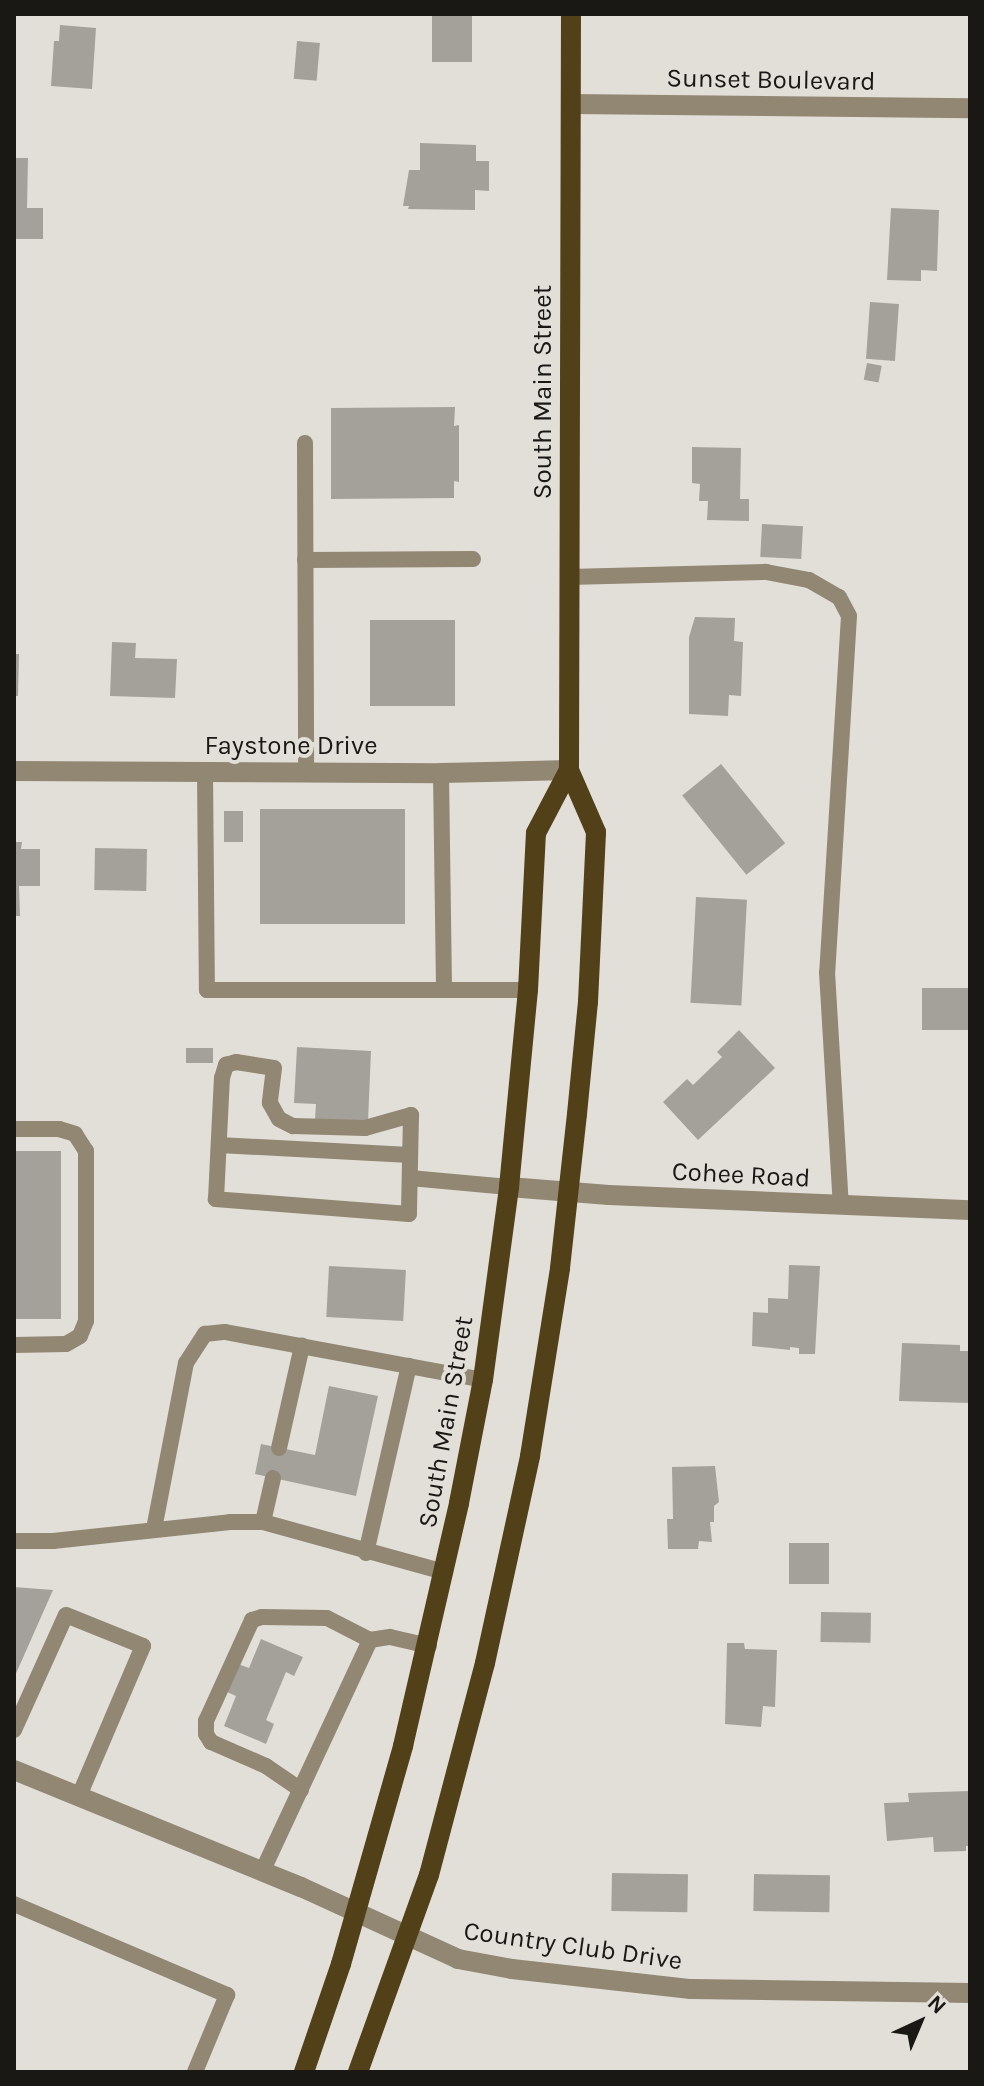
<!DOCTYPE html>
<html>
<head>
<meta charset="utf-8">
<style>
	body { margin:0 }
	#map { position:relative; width:984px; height:2086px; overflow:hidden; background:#e2dfd9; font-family:Karla,sans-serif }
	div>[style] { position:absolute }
	.building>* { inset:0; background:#a4a19b; transform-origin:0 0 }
	.service>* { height:16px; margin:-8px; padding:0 8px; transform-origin:8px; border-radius:8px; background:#918773 }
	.minor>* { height:20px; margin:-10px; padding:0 10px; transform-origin:10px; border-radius:10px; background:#918773 }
	.tertiary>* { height:20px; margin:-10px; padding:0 10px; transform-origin:10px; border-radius:10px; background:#918773 }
	.primary>* { height:20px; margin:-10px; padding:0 10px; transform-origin:10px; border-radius:10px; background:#514018 }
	span { translate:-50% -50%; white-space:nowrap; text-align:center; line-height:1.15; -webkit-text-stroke:8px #e2dfd9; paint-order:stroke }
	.street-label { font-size:26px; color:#191815 }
	.frame { position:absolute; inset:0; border:16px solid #191815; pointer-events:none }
	.north { position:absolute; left:880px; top:1982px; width:80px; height:80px; -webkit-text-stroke:6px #e2dfd9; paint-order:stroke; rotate:44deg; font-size:22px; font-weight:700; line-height:32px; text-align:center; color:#191815 }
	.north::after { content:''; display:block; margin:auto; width:28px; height:36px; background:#191815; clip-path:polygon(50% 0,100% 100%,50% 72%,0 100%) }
</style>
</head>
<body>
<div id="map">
	<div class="building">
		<i style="left:432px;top:14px;width:40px;height:48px"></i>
		<i style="clip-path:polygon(60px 25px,96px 28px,92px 89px,51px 86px,54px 41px,59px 41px)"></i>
		<i style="left:297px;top:41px;width:23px;height:38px;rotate:5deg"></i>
		<i style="clip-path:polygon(420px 143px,476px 145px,476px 161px,489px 161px,489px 191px,475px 190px,475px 210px,408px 209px,409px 206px,403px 206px,409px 170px,420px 170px)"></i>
		<i style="clip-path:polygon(14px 158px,28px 158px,27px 208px,43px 208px,43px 239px,14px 239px)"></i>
		<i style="clip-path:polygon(891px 208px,939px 210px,937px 271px,921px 270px,921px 281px,887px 280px)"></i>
		<i style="left:870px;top:302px;width:29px;height:57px;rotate:4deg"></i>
		<i style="left:867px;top:363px;width:15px;height:17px;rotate:11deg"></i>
		<i style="clip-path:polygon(455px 407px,454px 426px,459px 425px,459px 482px,454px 481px,454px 498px,331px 499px,331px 408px)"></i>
		<i style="clip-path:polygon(692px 447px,741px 448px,740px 499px,749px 499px,749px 521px,707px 520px,708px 501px,699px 501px,700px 484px,692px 483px)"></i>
		<i style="left:762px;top:524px;width:41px;height:33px;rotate:3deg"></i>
		<i style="clip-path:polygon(695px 617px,735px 618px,734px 641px,743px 642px,741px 696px,729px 695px,728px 716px,689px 714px,689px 637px)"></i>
		<i style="left:370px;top:620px;width:85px;height:86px"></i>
		<i style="clip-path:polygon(112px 642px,136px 643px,135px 658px,177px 659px,175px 698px,110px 696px)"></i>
		<i style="clip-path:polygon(14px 654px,19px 654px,18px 696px,14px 696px)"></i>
		<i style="left:721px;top:764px;width:102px;height:50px;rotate:51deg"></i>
		<i style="left:260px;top:809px;width:145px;height:115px"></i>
		<i style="left:224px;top:811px;width:19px;height:31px"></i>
		<i style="clip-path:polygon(14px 842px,22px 842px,21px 849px,40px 849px,40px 886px,19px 886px,20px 916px,14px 916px)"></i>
		<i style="left:95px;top:848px;width:52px;height:42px;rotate:1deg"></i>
		<i style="left:696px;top:897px;width:51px;height:106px;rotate:3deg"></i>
		<i style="left:970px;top:988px;width:42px;height:48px;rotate:90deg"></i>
		<i style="clip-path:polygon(739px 1030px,775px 1068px,698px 1140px,663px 1102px,687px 1079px,693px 1085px,722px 1057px,717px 1052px)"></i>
		<i style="clip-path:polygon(297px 1047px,371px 1051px,368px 1122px,315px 1119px,316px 1104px,294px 1103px)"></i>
		<i style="left:186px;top:1048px;width:27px;height:15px"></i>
		<i style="left:14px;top:1151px;width:47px;height:168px"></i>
		<i style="clip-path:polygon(789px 1265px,820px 1266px,815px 1354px,799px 1354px,799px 1348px,790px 1347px,790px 1350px,752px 1346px,753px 1312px,768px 1313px,768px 1298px,788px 1299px)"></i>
		<i style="left:329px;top:1266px;width:77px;height:51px;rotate:3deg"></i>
		<i style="clip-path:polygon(902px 1343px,960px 1345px,960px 1351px,970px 1351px,970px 1403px,899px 1401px)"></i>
		<i style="clip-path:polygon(329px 1386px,378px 1396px,356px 1496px,255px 1474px,261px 1444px,315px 1455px)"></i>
		<i style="clip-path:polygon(715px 1466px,719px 1502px,714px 1506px,714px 1522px,710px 1522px,712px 1542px,699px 1541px,698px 1549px,668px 1549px,667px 1519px,673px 1519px,672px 1467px)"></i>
		<i style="left:829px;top:1543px;width:41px;height:40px;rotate:90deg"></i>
		<i style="clip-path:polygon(14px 1587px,53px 1590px,14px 1678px)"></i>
		<i style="left:821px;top:1612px;width:50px;height:30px;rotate:1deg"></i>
		<i style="clip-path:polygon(261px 1639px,303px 1657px,294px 1676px,286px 1672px,266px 1720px,274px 1724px,266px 1744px,224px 1726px,236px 1696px,227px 1692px,238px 1664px,249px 1668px)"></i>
		<i style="clip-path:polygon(727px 1643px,744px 1643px,745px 1649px,777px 1650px,775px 1707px,763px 1706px,761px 1727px,725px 1724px)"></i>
		<i style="clip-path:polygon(970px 1791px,970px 1846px,966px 1846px,966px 1851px,934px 1852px,933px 1837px,887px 1841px,884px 1803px,909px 1802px,908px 1793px)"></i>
		<i style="left:612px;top:1873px;width:76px;height:38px;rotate:1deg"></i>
		<i style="left:754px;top:1874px;width:76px;height:37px;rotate:1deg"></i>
	</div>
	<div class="service">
		<i style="left:305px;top:443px;width:330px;rotate:89.8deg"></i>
		<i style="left:305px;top:560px;width:168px;rotate:-0.3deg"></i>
		<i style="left:569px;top:577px;width:197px;rotate:-1.5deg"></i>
		<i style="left:766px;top:572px;width:44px;rotate:10.5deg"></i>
		<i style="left:809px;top:580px;width:34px;rotate:30deg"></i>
		<i style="left:839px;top:597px;width:21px;rotate:62deg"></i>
		<i style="left:849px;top:616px;width:357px;rotate:93.5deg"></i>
		<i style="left:827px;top:972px;width:234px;rotate:86.6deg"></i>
		<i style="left:205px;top:772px;width:218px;rotate:89.5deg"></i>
		<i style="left:207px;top:990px;width:321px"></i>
		<i style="left:441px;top:773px;width:216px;rotate:89.2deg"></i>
		<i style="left:236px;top:1062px;width:38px;rotate:9deg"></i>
		<i style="left:274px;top:1068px;width:35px;rotate:97deg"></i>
		<i style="left:270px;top:1103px;width:18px;rotate:61deg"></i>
		<i style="left:279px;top:1119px;width:16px;rotate:27deg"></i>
		<i style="left:293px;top:1126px;width:72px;rotate:1.6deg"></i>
		<i style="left:365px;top:1128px;width:48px;rotate:-15.8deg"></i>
		<i style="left:411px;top:1115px;width:99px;rotate:91.2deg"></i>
		<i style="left:409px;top:1214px;width:194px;rotate:-175.6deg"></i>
		<i style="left:216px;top:1199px;width:121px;rotate:-87.2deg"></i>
		<i style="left:222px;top:1078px;width:14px;rotate:-73deg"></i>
		<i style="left:226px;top:1065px;width:10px;rotate:-17deg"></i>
		<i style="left:14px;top:1129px;width:45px"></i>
		<i style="left:59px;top:1129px;width:17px;rotate:17deg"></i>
		<i style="left:75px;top:1134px;width:20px;rotate:57deg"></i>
		<i style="left:86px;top:1151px;width:170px;rotate:90deg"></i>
		<i style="left:86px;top:1321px;width:16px;rotate:112deg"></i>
		<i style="left:80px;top:1336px;width:16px;rotate:150deg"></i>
		<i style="left:66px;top:1344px;width:52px;rotate:178.9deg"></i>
		<i style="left:219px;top:1145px;width:191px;rotate:3deg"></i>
		<i style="left:410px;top:1178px;width:99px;rotate:5.2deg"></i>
		<i style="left:279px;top:1448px;width:105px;rotate:-77.3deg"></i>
		<i style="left:263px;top:1522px;width:45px;rotate:-77.2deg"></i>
		<i style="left:154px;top:1529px;width:169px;rotate:-79.1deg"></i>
		<i style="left:186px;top:1363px;width:35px;rotate:-57deg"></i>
		<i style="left:205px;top:1334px;width:20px;rotate:-6deg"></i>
		<i style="left:225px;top:1332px;width:262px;rotate:10.5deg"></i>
		<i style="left:14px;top:1541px;width:39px"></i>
		<i style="left:53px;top:1541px;width:178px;rotate:-6.1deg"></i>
		<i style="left:230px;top:1522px;width:33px"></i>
		<i style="left:263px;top:1522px;width:189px;rotate:15.4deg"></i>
		<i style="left:366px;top:1553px;width:192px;rotate:-77.1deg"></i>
		<i style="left:14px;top:1730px;width:126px;rotate:-65.7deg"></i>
		<i style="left:66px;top:1615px;width:83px;rotate:21.9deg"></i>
		<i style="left:143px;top:1646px;width:163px;rotate:113.1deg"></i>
		<i style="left:301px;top:1790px;width:42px;rotate:-145.6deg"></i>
		<i style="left:266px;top:1766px;width:60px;rotate:-156.4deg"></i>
		<i style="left:211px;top:1742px;width:9px;rotate:-122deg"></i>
		<i style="left:206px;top:1734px;width:13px;rotate:-90deg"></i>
		<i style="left:206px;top:1721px;width:111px;rotate:-65.5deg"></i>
		<i style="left:252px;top:1620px;width:10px;rotate:-17deg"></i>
		<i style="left:262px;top:1617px;width:65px;rotate:0.9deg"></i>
		<i style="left:327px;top:1618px;width:48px;rotate:27.1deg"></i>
		<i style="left:370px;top:1640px;width:20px;rotate:-9deg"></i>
		<i style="left:390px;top:1637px;width:40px;rotate:13deg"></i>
		<i style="left:262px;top:1872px;width:256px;rotate:-65deg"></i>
		<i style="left:14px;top:1904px;width:232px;rotate:23.1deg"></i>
		<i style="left:227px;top:1995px;width:83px;rotate:112.6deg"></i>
	</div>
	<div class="minor">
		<i style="left:571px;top:104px;width:399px;rotate:0.6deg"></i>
		<i style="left:14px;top:771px;width:427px;rotate:0.3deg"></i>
		<i style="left:441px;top:773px;width:128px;rotate:-1.3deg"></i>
		<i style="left:509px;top:1187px;width:100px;rotate:4.6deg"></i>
		<i style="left:609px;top:1195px;width:361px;rotate:2.4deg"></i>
	</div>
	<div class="tertiary">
		<i style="left:14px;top:1770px;width:310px;rotate:22.2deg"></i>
		<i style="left:301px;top:1887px;width:173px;rotate:24.6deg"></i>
		<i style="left:458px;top:1959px;width:55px;rotate:10.5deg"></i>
		<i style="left:512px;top:1969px;width:180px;rotate:6.4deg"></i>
		<i style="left:691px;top:1989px;width:279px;rotate:0.8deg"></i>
	</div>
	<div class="primary">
		<i style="left:304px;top:2072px;width:114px;rotate:-71.1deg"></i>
		<i style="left:341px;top:1964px;width:227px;rotate:-74.1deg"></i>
		<i style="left:403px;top:1746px;width:249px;rotate:-77deg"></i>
		<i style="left:459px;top:1503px;width:125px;rotate:-79deg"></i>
		<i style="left:483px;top:1380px;width:195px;rotate:-82.3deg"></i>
		<i style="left:509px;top:1187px;width:198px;rotate:-84.5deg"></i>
		<i style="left:528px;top:990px;width:157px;rotate:-87.1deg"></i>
		<i style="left:536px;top:833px;width:71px;rotate:-62.4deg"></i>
		<i style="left:358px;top:2072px;width:209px;rotate:-70.2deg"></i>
		<i style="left:429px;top:1875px;width:219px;rotate:-75.2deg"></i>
		<i style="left:485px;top:1663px;width:212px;rotate:-77.7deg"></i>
		<i style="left:530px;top:1456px;width:190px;rotate:-80.9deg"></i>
		<i style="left:560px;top:1268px;width:155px;rotate:-83.7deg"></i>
		<i style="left:577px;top:1114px;width:113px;rotate:-84.4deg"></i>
		<i style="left:588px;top:1002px;width:170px;rotate:-87.3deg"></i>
		<i style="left:596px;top:832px;width:68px;rotate:-113.5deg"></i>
		<i style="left:569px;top:770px;width:756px;rotate:-89.85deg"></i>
	</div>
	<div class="street-label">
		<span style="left:771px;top:80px;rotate:1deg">Sunset Boulevard</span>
		<span style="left:543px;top:392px;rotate:-90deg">South Main Street</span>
		<span style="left:291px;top:746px">Faystone Drive</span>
		<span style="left:741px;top:1175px;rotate:3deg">Cohee Road</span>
		<span style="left:446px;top:1422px;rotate:-80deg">South Main Street</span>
		<span style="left:573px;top:1946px;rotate:8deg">Country Club Drive</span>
	</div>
	<div class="frame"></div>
	<div class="north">N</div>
</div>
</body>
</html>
